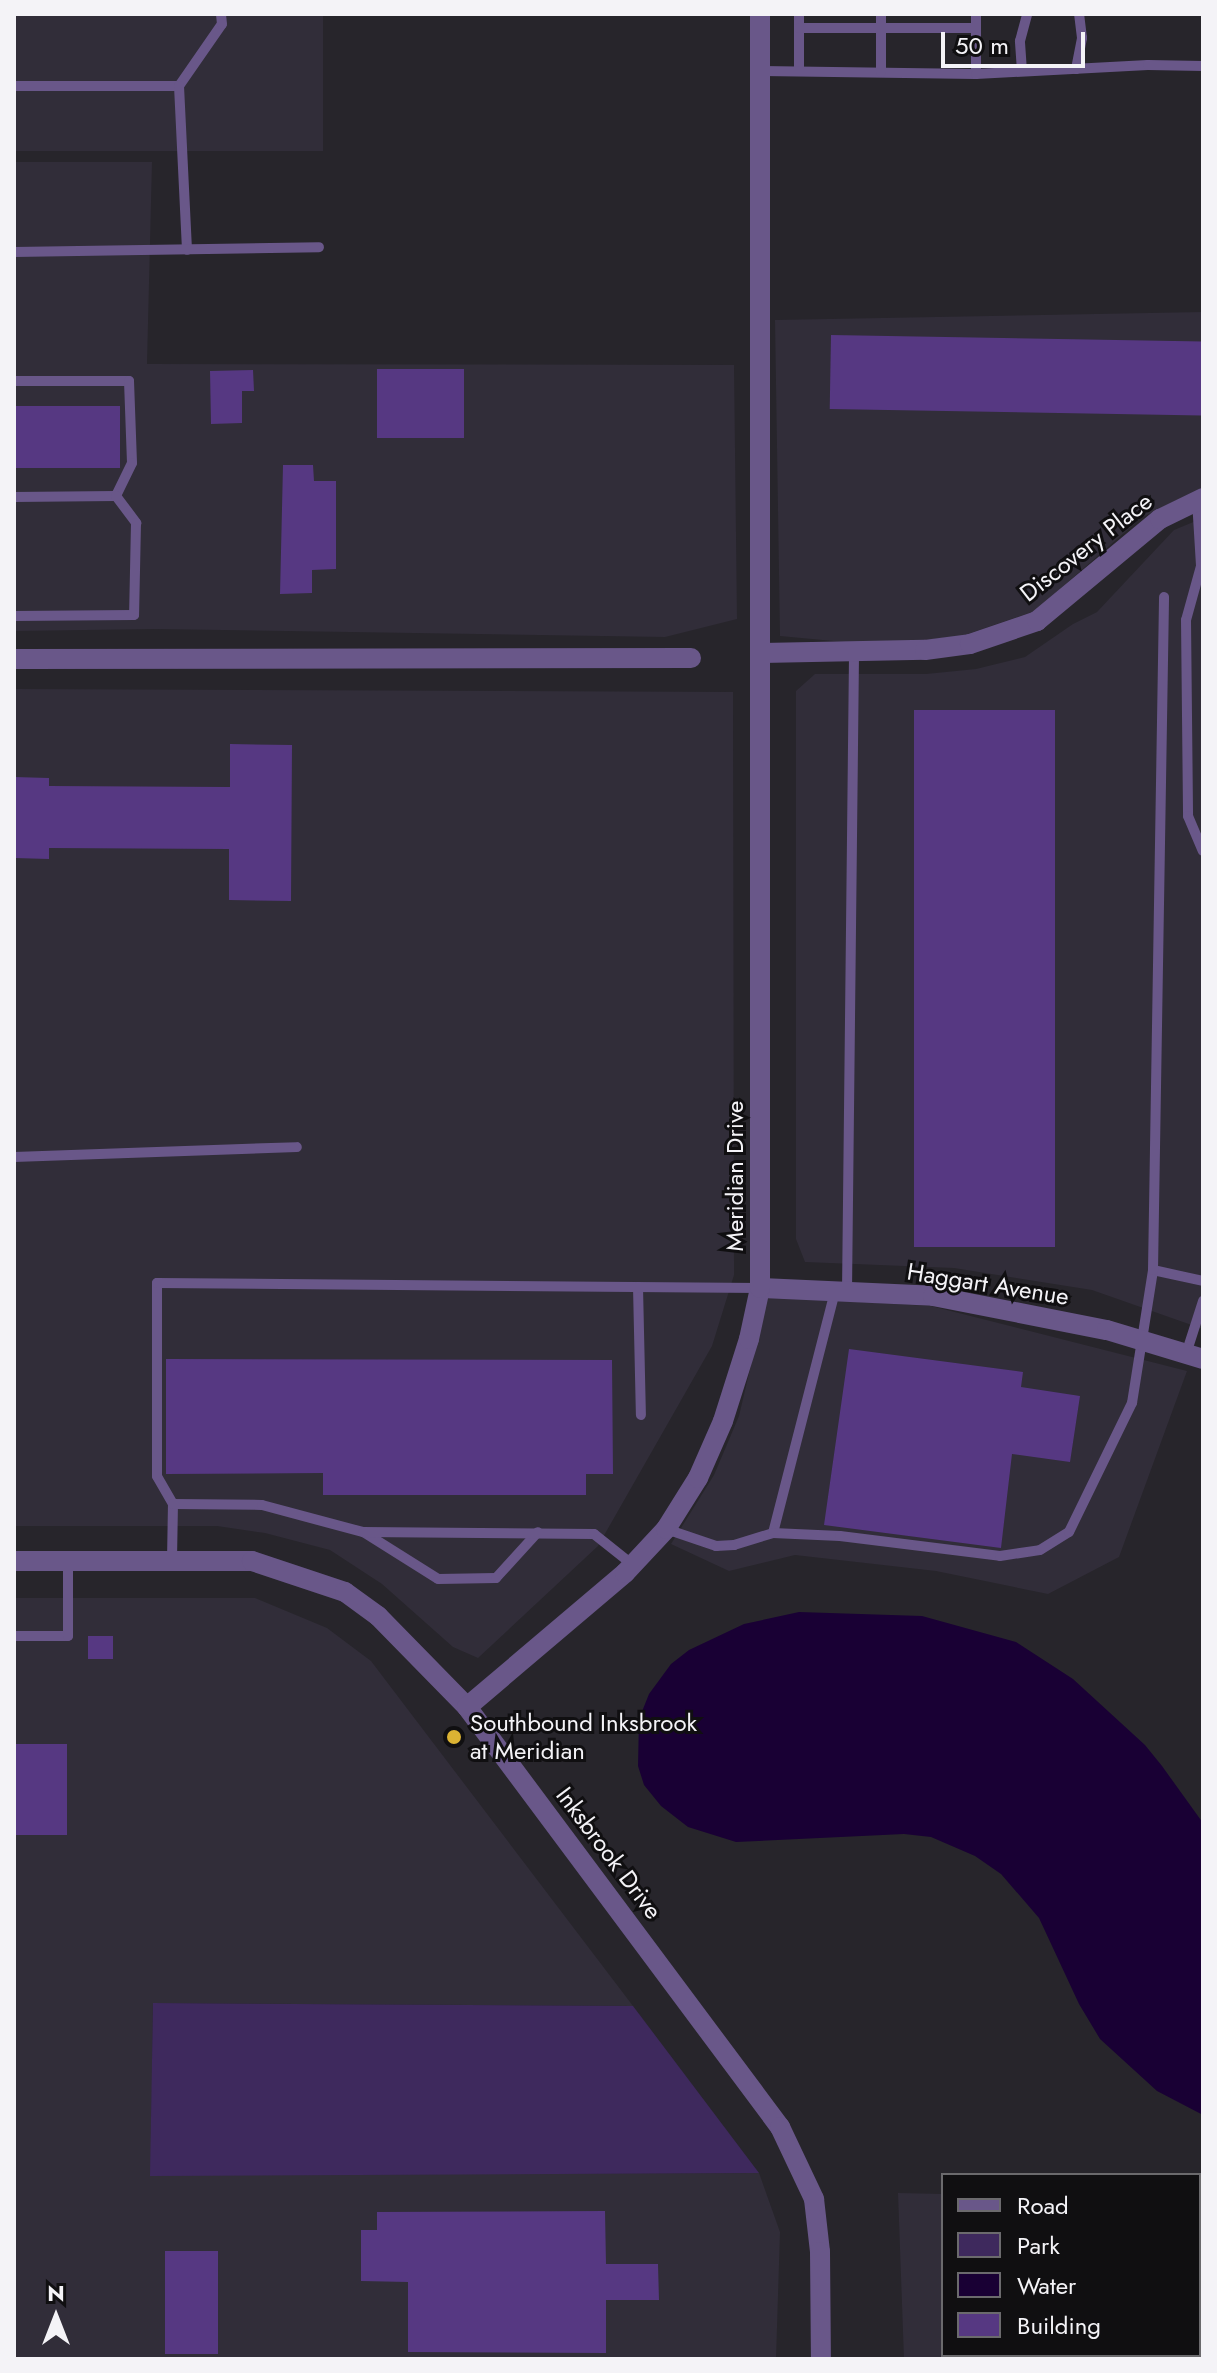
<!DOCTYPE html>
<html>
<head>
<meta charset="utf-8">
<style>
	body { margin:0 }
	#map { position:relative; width:1217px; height:2373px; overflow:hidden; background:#27252b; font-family:Jost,sans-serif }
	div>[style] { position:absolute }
	.built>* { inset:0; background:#312d39; transform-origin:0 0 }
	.green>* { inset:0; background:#3e295d }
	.water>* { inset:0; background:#190034 }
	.building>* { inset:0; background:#563882; transform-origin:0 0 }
	.lane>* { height:10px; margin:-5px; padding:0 5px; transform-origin:5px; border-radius:5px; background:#695789 }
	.street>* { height:20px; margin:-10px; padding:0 10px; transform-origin:10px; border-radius:10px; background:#695789 }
	.dots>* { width:22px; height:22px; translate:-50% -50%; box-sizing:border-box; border:4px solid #100f11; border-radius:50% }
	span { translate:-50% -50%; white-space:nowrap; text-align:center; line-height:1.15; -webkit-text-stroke:6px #100f11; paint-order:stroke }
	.street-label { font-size:24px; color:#f4f3f7 }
	.poi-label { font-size:24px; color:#f4f3f7 }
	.left { translate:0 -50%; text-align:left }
	.frame { position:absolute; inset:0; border:16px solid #f4f3f7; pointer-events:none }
	.legend { position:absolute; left:941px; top:2173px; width:260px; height:184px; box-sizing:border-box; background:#100f11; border:2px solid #6b6a6d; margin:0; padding:10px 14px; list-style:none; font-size:24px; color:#f4f3f7 }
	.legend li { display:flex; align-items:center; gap:16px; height:40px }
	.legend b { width:40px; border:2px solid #6b6a6d }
	.north { position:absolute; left:16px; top:2277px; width:80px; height:80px; -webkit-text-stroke:6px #100f11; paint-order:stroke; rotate:0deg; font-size:22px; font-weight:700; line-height:32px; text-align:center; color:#f4f3f7 }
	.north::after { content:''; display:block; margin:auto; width:28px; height:36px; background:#f4f3f7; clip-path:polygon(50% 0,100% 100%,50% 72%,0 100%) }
	.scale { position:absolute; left:941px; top:32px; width:144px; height:36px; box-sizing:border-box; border:4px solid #f4f3f7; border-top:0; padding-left:10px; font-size:24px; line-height:28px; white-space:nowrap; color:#f4f3f7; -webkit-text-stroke:6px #100f11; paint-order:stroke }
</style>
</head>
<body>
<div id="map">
	<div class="built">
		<i style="left:14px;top:14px;width:309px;height:137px"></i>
		<i style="clip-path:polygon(14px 162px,152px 162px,147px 364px,734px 365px,737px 619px,665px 637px,156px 629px,14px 631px)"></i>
		<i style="clip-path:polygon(1203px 312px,1203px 487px,1141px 518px,1035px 611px,962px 636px,876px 645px,780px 636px,775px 320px)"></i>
		<i style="clip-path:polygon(1203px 518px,1203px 1329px,1092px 1290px,954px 1268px,805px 1262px,796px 1239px,796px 691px,815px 674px,926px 674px,976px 669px,1025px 657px,1073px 624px,1097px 612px,1174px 530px)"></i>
		<i style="clip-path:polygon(14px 689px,733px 692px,734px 1275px,712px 1346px,598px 1546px,478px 1658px,453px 1647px,382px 1584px,330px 1550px,265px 1533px,217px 1526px,14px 1526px)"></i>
		<i style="clip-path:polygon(767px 1297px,931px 1306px,1187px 1371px,1119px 1557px,1048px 1594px,936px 1571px,795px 1555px,729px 1571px,671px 1544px,714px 1475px,739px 1416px)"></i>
		<i style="clip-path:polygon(14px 1598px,255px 1598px,327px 1628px,371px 1661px,633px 2006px,153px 2003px,151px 2175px,759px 2173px,780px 2232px,776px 2359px,14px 2359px)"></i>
		<i style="clip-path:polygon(898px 2193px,943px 2194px,943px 2355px,1199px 2355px,1199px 2197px,1203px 2197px,1203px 2359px,904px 2359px)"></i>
	</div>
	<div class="green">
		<i style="clip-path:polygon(153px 2003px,633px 2006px,759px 2173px,150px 2176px)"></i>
	</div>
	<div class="water">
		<i style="clip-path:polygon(799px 1612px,922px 1616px,1016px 1642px,1073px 1679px,1145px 1745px,1162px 1766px,1203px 1823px,1203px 2115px,1157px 2091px,1100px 2039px,1079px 2004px,1039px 1918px,1001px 1874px,975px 1856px,931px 1837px,904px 1834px,736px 1842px,688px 1827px,661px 1806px,644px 1785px,638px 1766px,639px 1719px,649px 1694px,671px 1664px,689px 1650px,744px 1624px)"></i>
	</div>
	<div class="building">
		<i style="left:831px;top:335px;width:372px;height:74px;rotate:1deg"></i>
		<i style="left:377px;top:369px;width:87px;height:69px"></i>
		<i style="clip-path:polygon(253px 370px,254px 391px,242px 391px,242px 423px,211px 424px,210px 371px)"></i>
		<i style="left:14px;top:406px;width:106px;height:62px"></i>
		<i style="clip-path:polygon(283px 465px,313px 465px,314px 481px,336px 481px,336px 569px,312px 570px,312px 593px,280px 594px)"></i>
		<i style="left:914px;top:710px;width:141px;height:537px"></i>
		<i style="clip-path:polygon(230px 744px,292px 745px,291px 901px,229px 900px,229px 849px,49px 848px,49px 859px,14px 858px,14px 777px,49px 778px,49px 786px,230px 787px)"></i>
		<i style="clip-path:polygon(849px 1349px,1023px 1372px,1021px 1387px,1080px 1396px,1070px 1462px,1012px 1454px,1001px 1548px,824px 1525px)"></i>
		<i style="clip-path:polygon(166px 1359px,612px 1360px,613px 1474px,586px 1474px,586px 1495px,323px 1495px,323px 1473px,166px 1474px)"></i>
		<i style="left:88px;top:1636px;width:25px;height:23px"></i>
		<i style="left:14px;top:1744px;width:53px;height:91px"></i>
		<i style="clip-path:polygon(605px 2211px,606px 2264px,658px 2264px,659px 2300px,606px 2300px,606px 2353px,408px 2352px,408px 2282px,361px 2281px,361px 2230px,377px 2230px,377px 2212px)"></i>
		<i style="left:165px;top:2251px;width:53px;height:103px"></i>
	</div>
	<div class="lane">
		<i style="left:799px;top:14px;width:57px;rotate:90deg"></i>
		<i style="left:799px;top:28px;width:177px"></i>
		<i style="left:1076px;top:69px;width:32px;rotate:-79deg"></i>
		<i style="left:1082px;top:38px;width:24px;rotate:-97deg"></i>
		<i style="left:760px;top:71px;width:216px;rotate:0.8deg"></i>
		<i style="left:976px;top:74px;width:60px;rotate:-90deg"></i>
		<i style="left:1022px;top:71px;width:30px;rotate:-94deg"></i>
		<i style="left:1020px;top:41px;width:28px;rotate:-75deg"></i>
		<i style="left:881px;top:72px;width:58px;rotate:-90deg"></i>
		<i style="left:976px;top:74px;width:172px;rotate:-3deg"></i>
		<i style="left:1148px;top:65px;width:55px;rotate:1deg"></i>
		<i style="left:14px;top:86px;width:165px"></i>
		<i style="left:179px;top:86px;width:75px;rotate:-55.3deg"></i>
		<i style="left:222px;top:24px;width:10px;rotate:-96deg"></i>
		<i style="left:179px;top:86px;width:164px;rotate:87.2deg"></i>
		<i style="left:14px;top:252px;width:305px;rotate:-0.9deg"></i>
		<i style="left:14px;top:381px;width:115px"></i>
		<i style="left:129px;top:381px;width:82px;rotate:87.9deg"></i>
		<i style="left:132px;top:463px;width:37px;rotate:116deg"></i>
		<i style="left:14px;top:497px;width:102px;rotate:-0.6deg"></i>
		<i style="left:116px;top:496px;width:34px;rotate:53deg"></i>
		<i style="left:136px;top:523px;width:92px;rotate:91.2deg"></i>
		<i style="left:134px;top:615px;width:120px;rotate:179.5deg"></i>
		<i style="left:1197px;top:500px;width:66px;rotate:86.5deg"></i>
		<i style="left:1201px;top:566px;width:56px;rotate:105.5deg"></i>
		<i style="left:1186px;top:620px;width:196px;rotate:89.4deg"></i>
		<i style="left:1188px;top:816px;width:38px;rotate:67deg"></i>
		<i style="left:14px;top:1157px;width:283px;rotate:-2deg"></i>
		<i style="left:1153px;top:1270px;width:51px;rotate:12.4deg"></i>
		<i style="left:638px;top:1287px;width:128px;rotate:88.7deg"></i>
		<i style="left:847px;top:1292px;width:638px;rotate:-89.37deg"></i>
		<i style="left:1186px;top:1354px;width:56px;rotate:-72.2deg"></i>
		<i style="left:173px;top:1504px;width:32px;rotate:-120deg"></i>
		<i style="left:157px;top:1476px;width:193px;rotate:-90deg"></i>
		<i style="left:157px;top:1283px;width:603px;rotate:0.48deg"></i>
		<i style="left:666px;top:1529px;width:53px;rotate:18.8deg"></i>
		<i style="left:716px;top:1546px;width:18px;rotate:-3deg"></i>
		<i style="left:734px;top:1545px;width:41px;rotate:-17.1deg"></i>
		<i style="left:773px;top:1533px;width:249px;rotate:-75.6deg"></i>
		<i style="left:365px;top:1533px;width:86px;rotate:32.2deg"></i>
		<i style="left:438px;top:1579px;width:58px;rotate:-1deg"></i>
		<i style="left:496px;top:1578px;width:62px;rotate:-47.6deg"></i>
		<i style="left:773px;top:1533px;width:67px;rotate:2.6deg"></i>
		<i style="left:840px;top:1536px;width:161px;rotate:7.1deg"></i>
		<i style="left:1000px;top:1556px;width:40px;rotate:-8.5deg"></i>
		<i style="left:1040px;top:1550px;width:34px;rotate:-32deg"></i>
		<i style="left:1069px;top:1532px;width:144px;rotate:-64deg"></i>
		<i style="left:1132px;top:1403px;width:135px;rotate:-81deg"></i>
		<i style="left:1153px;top:1270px;width:673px;rotate:-89.06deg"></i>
		<i style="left:172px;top:1560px;width:56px;rotate:-89deg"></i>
		<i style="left:173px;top:1504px;width:89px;rotate:0.6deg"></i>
		<i style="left:262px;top:1505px;width:105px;rotate:15deg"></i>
		<i style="left:363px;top:1532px;width:231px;rotate:0.5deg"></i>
		<i style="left:594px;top:1534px;width:50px;rotate:38.5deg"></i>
		<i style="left:14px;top:1636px;width:54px"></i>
		<i style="left:68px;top:1636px;width:75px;rotate:-90deg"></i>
		<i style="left:1199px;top:2306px;width:4px"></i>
		<i style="left:1021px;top:2355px;width:4px;rotate:90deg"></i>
	</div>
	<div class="street">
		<i style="left:762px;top:653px;width:163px;rotate:-1.1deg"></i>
		<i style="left:925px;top:650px;width:45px;rotate:-7.6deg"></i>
		<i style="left:970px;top:644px;width:71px;rotate:-18.9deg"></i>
		<i style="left:1037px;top:621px;width:160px;rotate:-39.7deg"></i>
		<i style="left:1160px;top:519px;width:48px;rotate:-26deg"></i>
		<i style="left:14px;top:659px;width:677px;rotate:-0.08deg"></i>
		<i style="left:760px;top:1288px;width:173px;rotate:2.6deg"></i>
		<i style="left:933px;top:1296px;width:177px;rotate:11.1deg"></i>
		<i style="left:1107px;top:1330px;width:100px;rotate:16.8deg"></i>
		<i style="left:14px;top:1561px;width:238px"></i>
		<i style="left:252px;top:1561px;width:98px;rotate:18.4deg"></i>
		<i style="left:345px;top:1592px;width:41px;rotate:36deg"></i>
		<i style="left:378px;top:1616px;width:127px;rotate:45.6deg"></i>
		<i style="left:467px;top:1707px;width:524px;rotate:53.31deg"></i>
		<i style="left:780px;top:2127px;width:80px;rotate:64.7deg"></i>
		<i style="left:814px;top:2199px;width:53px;rotate:83.5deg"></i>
		<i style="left:820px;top:2252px;width:107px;rotate:89.5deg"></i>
		<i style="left:467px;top:1707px;width:207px;rotate:-40.3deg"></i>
		<i style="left:625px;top:1573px;width:60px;rotate:-47deg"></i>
		<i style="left:666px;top:1529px;width:60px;rotate:-57.9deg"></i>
		<i style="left:698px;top:1478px;width:62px;rotate:-66.3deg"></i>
		<i style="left:723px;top:1421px;width:86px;rotate:-72.4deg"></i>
		<i style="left:749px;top:1339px;width:52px;rotate:-77.8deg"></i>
		<i style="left:760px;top:1288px;width:1274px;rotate:-90deg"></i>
	</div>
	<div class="dots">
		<i style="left:454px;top:1737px;background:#dbb233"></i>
	</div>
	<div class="street-label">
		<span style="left:1086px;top:547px;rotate:-38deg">Discovery Place</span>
		<span style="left:735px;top:1176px;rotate:-90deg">Meridian Drive</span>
		<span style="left:988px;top:1284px;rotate:9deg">Haggart Avenue</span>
		<span style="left:609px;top:1853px;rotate:53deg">Inksbrook Drive</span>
	</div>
	<div class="poi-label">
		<span class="left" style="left:470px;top:1737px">Southbound Inksbrook<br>at Meridian</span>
	</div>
	<div class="frame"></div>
	<ul class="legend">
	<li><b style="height:10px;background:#695789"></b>Road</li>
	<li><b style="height:22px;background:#3e295d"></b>Park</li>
	<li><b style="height:22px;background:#190034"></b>Water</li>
	<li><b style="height:22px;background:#563882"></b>Building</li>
	</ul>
	<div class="north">N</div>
	<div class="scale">50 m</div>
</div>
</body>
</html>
